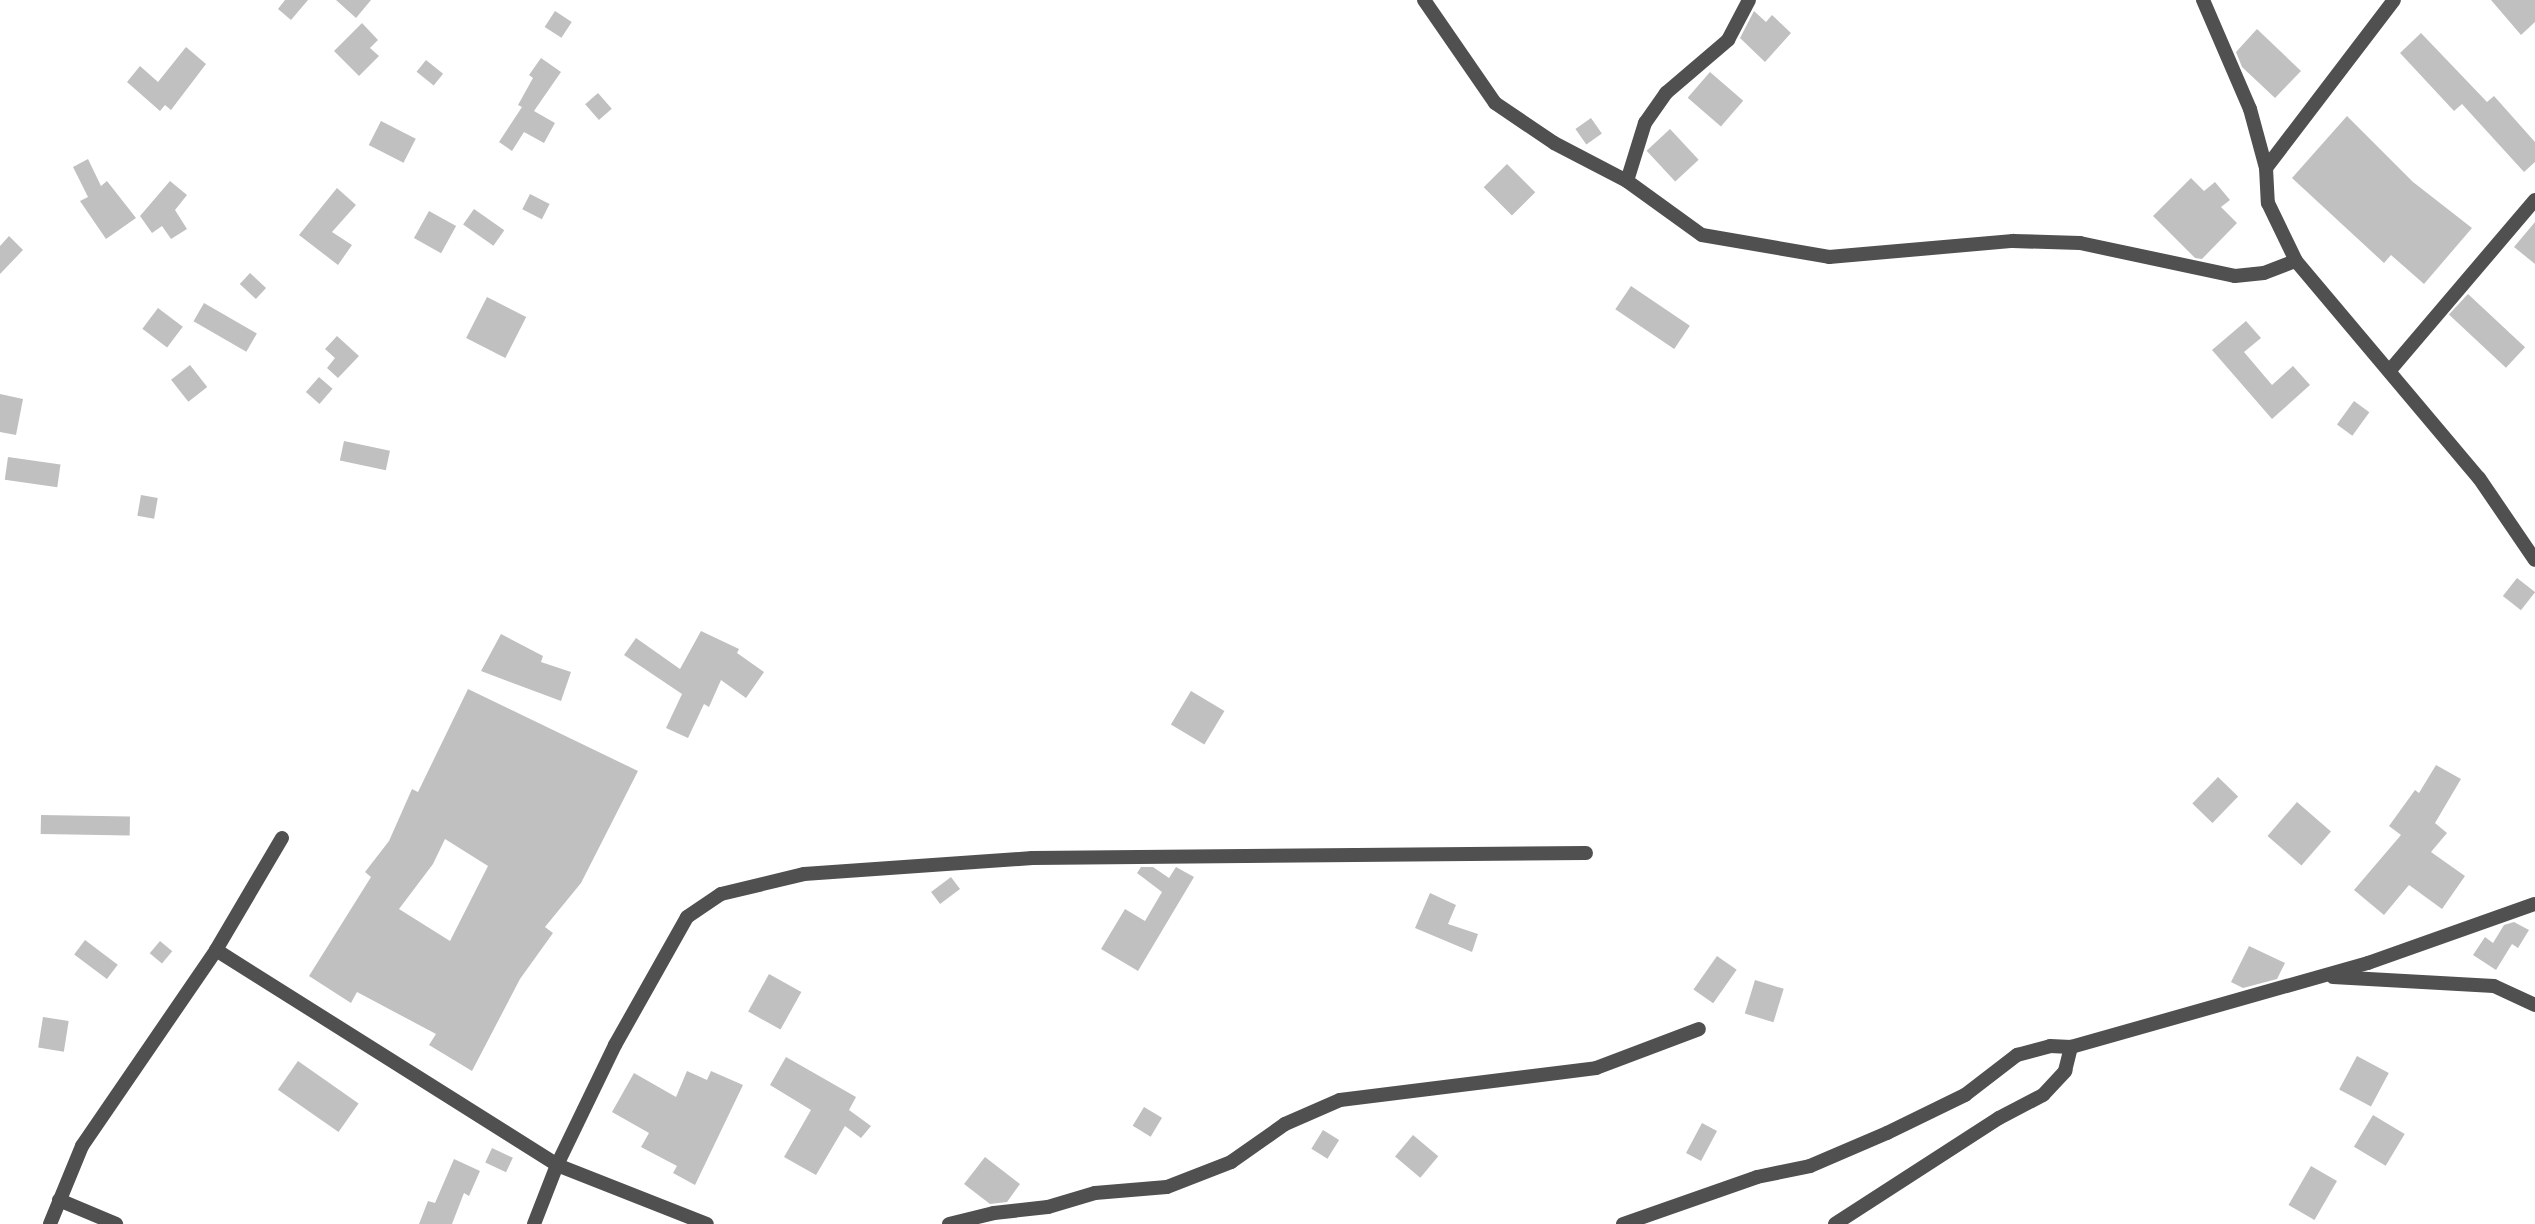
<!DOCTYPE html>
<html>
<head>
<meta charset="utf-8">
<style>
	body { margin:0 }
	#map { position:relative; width:2535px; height:1224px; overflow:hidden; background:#fff; font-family:Helvetica,sans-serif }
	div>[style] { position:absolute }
	.building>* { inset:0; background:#c0c0c0; transform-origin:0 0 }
	.minor>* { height:14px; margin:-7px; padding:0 7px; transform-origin:7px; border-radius:7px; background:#505050 }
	span { translate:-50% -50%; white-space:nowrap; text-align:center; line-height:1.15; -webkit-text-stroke:6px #fff; paint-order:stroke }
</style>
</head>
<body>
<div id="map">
	<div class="building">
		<i style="clip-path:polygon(285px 0,308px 0,291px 20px,278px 9px)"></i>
		<i style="clip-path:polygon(336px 0,371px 0,356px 18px)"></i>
		<i style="clip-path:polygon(2491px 0,2535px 0,2535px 22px,2521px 35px)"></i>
		<i style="left:555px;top:11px;width:20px;height:19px;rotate:33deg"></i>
		<i style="clip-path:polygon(1754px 11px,1766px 22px,1772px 15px,1791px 33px,1765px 62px,1740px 38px)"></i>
		<i style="clip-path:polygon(362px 23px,378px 40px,370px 48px,379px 56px,359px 76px,334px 51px)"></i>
		<i style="clip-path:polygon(2257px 29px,2301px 71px,2275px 98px,2242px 67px,2236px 52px)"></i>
		<i style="clip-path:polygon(2421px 33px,2487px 102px,2494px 96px,2535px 142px,2535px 162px,2524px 172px,2462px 104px,2454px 111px,2400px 53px)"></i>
		<i style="clip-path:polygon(186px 47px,206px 64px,171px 110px,165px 105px,160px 111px,127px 82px,140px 66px,158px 82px)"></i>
		<i style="clip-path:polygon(541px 58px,561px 72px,534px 111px,555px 123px,544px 143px,524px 132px,512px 151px,499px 142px,522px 107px,518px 105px,533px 78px,529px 75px)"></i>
		<i style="left:426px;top:60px;width:22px;height:15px;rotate:39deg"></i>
		<i style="left:1710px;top:72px;width:44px;height:34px;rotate:41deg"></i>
		<i style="left:598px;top:93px;width:21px;height:17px;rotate:49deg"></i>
		<i style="clip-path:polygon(2347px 116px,2413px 182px,2472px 228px,2424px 284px,2391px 255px,2384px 263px,2292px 178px)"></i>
		<i style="left:1591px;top:118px;width:19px;height:19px;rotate:55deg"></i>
		<i style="left:381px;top:121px;width:39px;height:27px;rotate:27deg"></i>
		<i style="left:1670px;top:129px;width:42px;height:32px;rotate:47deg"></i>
		<i style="clip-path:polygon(88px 159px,101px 186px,107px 181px,136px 218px,106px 239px,80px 201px,88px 197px,73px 167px)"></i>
		<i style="left:1507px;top:164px;width:40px;height:33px;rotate:45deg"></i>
		<i style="clip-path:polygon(2191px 178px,2204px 191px,2215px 182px,2230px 200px,2221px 207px,2237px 223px,2202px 259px,2195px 258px,2153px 216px)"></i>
		<i style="clip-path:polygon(170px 181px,187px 195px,175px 210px,187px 229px,171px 239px,162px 226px,152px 233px,140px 216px)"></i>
		<i style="clip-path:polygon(337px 188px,356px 205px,332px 232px,352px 245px,338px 265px,299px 235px)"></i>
		<i style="left:530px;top:194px;width:22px;height:17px;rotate:27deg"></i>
		<i style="left:474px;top:209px;width:37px;height:19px;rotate:35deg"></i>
		<i style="left:429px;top:211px;width:31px;height:31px;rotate:29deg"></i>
		<i style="clip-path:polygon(2535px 222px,2535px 264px,2514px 247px)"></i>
		<i style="clip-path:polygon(9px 236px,23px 250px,0 274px,0 246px)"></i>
		<i style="left:250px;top:273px;width:22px;height:15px;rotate:43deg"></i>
		<i style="left:1631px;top:286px;width:71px;height:28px;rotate:34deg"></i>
		<i style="left:2468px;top:294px;width:78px;height:28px;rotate:43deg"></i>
		<i style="left:487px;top:297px;width:44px;height:46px;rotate:27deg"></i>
		<i style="left:204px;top:303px;width:61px;height:21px;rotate:30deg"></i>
		<i style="left:158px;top:308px;width:31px;height:26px;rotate:37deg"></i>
		<i style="clip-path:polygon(2246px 321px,2261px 338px,2244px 352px,2272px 385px,2293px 366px,2310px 385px,2272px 419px,2212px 350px)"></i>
		<i style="clip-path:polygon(337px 336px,359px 356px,338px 378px,327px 368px,335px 358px,325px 349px)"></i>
		<i style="left:190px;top:365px;width:28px;height:24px;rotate:52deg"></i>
		<i style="left:319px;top:377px;width:18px;height:20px;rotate:41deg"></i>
		<i style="clip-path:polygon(0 394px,23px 399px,16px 435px,0 432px)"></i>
		<i style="left:2354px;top:401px;width:19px;height:29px;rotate:36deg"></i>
		<i style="left:344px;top:441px;width:47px;height:20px;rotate:12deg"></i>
		<i style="left:8px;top:457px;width:53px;height:23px;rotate:8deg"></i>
		<i style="left:141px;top:495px;width:17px;height:21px;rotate:10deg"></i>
		<i style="left:2517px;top:578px;width:23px;height:23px;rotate:38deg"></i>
		<i style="clip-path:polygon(701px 631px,739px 649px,737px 653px,764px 672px,746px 698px,721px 680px,709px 707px,704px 704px,688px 738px,666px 728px,682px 694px,624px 655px,636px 638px,680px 669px)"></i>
		<i style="clip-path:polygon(501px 634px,543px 656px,541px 662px,571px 672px,561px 701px,481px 671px)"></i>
		<i style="clip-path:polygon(evenodd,468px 689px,638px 771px,581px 883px,545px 927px,553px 933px,520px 979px,472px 1071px,429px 1045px,436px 1034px,357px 992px,351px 1003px,309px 976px,371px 877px,365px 872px,389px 841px,412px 789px,418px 792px,468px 689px,445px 839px,488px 866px,450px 941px,399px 909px,433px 864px,445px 839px)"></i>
		<i style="left:1191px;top:691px;width:39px;height:39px;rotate:31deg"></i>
		<i style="clip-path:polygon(2436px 765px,2461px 779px,2435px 823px,2447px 833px,2431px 852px,2465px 876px,2442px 909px,2409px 885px,2384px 915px,2354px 890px,2401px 835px,2389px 826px,2415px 790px,2419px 793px)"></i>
		<i style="left:2218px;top:777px;width:28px;height:37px;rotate:44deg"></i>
		<i style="left:2297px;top:802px;width:45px;height:45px;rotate:41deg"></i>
		<i style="left:41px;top:815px;width:89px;height:19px;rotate:1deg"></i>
		<i style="clip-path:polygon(1141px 867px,1153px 867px,1169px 878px,1176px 867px,1194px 877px,1138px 971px,1101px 949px,1125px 909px,1145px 921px,1162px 892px,1137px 873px)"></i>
		<i style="left:951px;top:877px;width:15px;height:25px;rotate:53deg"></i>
		<i style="clip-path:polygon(1430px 893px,1456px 905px,1448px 924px,1478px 934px,1472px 952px,1415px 928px)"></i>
		<i style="clip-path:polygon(2514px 922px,2529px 930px,2518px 948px,2512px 944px,2496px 970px,2473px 955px,2485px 937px,2493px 943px,2504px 925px)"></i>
		<i style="left:85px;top:940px;width:41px;height:18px;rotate:37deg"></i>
		<i style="left:160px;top:941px;width:16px;height:16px;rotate:40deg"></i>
		<i style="clip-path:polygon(2249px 946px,2285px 963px,2277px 979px,2243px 988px,2231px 982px)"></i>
		<i style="left:1717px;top:956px;width:24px;height:41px;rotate:35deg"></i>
		<i style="left:769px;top:974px;width:37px;height:43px;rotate:29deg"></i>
		<i style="left:1755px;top:980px;width:30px;height:35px;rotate:17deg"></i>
		<i style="left:43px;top:1017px;width:26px;height:31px;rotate:9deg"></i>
		<i style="left:2357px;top:1056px;width:36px;height:38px;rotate:28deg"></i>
		<i style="clip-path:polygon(786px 1057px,856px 1097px,849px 1110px,871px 1126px,861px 1138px,845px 1126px,816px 1175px,784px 1157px,811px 1110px,770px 1085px)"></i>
		<i style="left:298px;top:1061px;width:74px;height:35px;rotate:35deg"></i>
		<i style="clip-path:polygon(687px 1071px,707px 1080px,711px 1071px,743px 1085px,695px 1185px,673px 1173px,677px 1166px,641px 1147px,649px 1133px,612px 1112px,634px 1073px,676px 1097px)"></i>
		<i style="left:1144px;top:1107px;width:21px;height:22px;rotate:31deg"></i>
		<i style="left:2373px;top:1115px;width:37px;height:37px;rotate:31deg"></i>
		<i style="left:1702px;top:1123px;width:17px;height:34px;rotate:28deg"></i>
		<i style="left:1323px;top:1130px;width:19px;height:22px;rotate:32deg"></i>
		<i style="left:1413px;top:1135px;width:33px;height:28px;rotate:40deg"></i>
		<i style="left:492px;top:1148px;width:23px;height:16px;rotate:25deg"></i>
		<i style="clip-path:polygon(985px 1157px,1020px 1184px,1007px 1202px,990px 1204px,964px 1184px)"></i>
		<i style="clip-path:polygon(454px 1159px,480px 1171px,469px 1196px,464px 1193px,452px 1224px,419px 1224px,428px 1201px,435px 1203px)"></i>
		<i style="left:2311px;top:1166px;width:30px;height:45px;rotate:30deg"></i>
	</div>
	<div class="minor">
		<i style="left:1424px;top:0;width:125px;rotate:55.4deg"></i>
		<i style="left:1495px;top:103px;width:71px;rotate:34.1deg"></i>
		<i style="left:1554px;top:143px;width:82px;rotate:27.5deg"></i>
		<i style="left:1627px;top:181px;width:92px;rotate:35.8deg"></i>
		<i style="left:1702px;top:235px;width:129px;rotate:9.8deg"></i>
		<i style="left:1829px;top:257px;width:185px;rotate:-5deg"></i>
		<i style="left:2013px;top:241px;width:67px;rotate:1.7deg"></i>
		<i style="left:2080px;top:243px;width:158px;rotate:12deg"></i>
		<i style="left:2235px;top:276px;width:29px;rotate:-6deg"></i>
		<i style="left:2264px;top:273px;width:34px;rotate:-21deg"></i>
		<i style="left:2203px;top:0;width:119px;rotate:66.7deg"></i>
		<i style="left:2250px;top:109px;width:61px;rotate:74.8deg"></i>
		<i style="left:2266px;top:168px;width:35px;rotate:87deg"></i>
		<i style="left:2268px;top:203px;width:64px;rotate:64.2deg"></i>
		<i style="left:2296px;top:261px;width:284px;rotate:49.9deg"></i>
		<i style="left:2479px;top:478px;width:99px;rotate:55.7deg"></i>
		<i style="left:2266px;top:168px;width:211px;rotate:-52.7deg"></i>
		<i style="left:1627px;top:181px;width:61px;rotate:-72.8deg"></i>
		<i style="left:1645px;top:123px;width:37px;rotate:-55deg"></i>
		<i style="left:1666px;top:93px;width:82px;rotate:-40.5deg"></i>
		<i style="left:1728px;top:40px;width:45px;rotate:-62.3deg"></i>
		<i style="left:2391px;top:369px;width:222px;rotate:-49.6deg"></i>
		<i style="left:216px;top:950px;width:403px;rotate:32.2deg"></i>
		<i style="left:557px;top:1165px;width:161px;rotate:21.5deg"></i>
		<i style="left:2333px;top:977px;width:161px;rotate:3.2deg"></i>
		<i style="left:2494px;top:986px;width:45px;rotate:24.9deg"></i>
		<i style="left:59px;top:1200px;width:62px;rotate:22.8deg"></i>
		<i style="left:50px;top:1224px;width:84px;rotate:-67.7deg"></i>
		<i style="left:82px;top:1146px;width:237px;rotate:-55.6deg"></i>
		<i style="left:216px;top:950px;width:130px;rotate:-59.5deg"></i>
		<i style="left:534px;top:1224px;width:63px;rotate:-68.7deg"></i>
		<i style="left:557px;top:1165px;width:133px;rotate:-64.2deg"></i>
		<i style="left:615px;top:1045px;width:147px;rotate:-60.6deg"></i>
		<i style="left:687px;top:917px;width:41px;rotate:-34.1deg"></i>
		<i style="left:721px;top:894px;width:85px;rotate:-13.5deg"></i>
		<i style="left:804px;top:874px;width:229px;rotate:-4deg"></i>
		<i style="left:1032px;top:858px;width:554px;rotate:-0.52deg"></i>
		<i style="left:949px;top:1224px;width:46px;rotate:-13.7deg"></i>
		<i style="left:994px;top:1213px;width:54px;rotate:-6.3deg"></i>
		<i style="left:1048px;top:1207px;width:49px;rotate:-16.6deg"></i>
		<i style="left:1095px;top:1193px;width:72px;rotate:-4.8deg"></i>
		<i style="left:1167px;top:1187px;width:69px;rotate:-21.3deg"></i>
		<i style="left:1231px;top:1162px;width:66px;rotate:-35.1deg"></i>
		<i style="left:1285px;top:1124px;width:60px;rotate:-23.6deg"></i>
		<i style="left:1340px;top:1100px;width:258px;rotate:-7.1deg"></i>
		<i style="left:1596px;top:1068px;width:110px;rotate:-20.7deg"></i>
		<i style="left:1623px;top:1224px;width:142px;rotate:-19.3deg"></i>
		<i style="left:1757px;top:1177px;width:54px;rotate:-11.7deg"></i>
		<i style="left:1810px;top:1166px;width:84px;rotate:-23.2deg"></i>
		<i style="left:1887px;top:1133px;width:87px;rotate:-26deg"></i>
		<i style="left:1965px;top:1095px;width:66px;rotate:-37.6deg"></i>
		<i style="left:2017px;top:1055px;width:34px;rotate:-15deg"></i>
		<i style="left:2050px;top:1046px;width:21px;rotate:3deg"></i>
		<i style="left:2071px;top:1047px;width:309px;rotate:-15.8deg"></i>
		<i style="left:2368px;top:963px;width:177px;rotate:-19.5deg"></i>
		<i style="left:1835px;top:1224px;width:195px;rotate:-32.9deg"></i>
		<i style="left:1999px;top:1118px;width:50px;rotate:-27.6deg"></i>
		<i style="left:2043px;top:1095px;width:33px;rotate:-47deg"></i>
		<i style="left:2065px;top:1071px;width:25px;rotate:-76deg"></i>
	</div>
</div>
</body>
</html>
